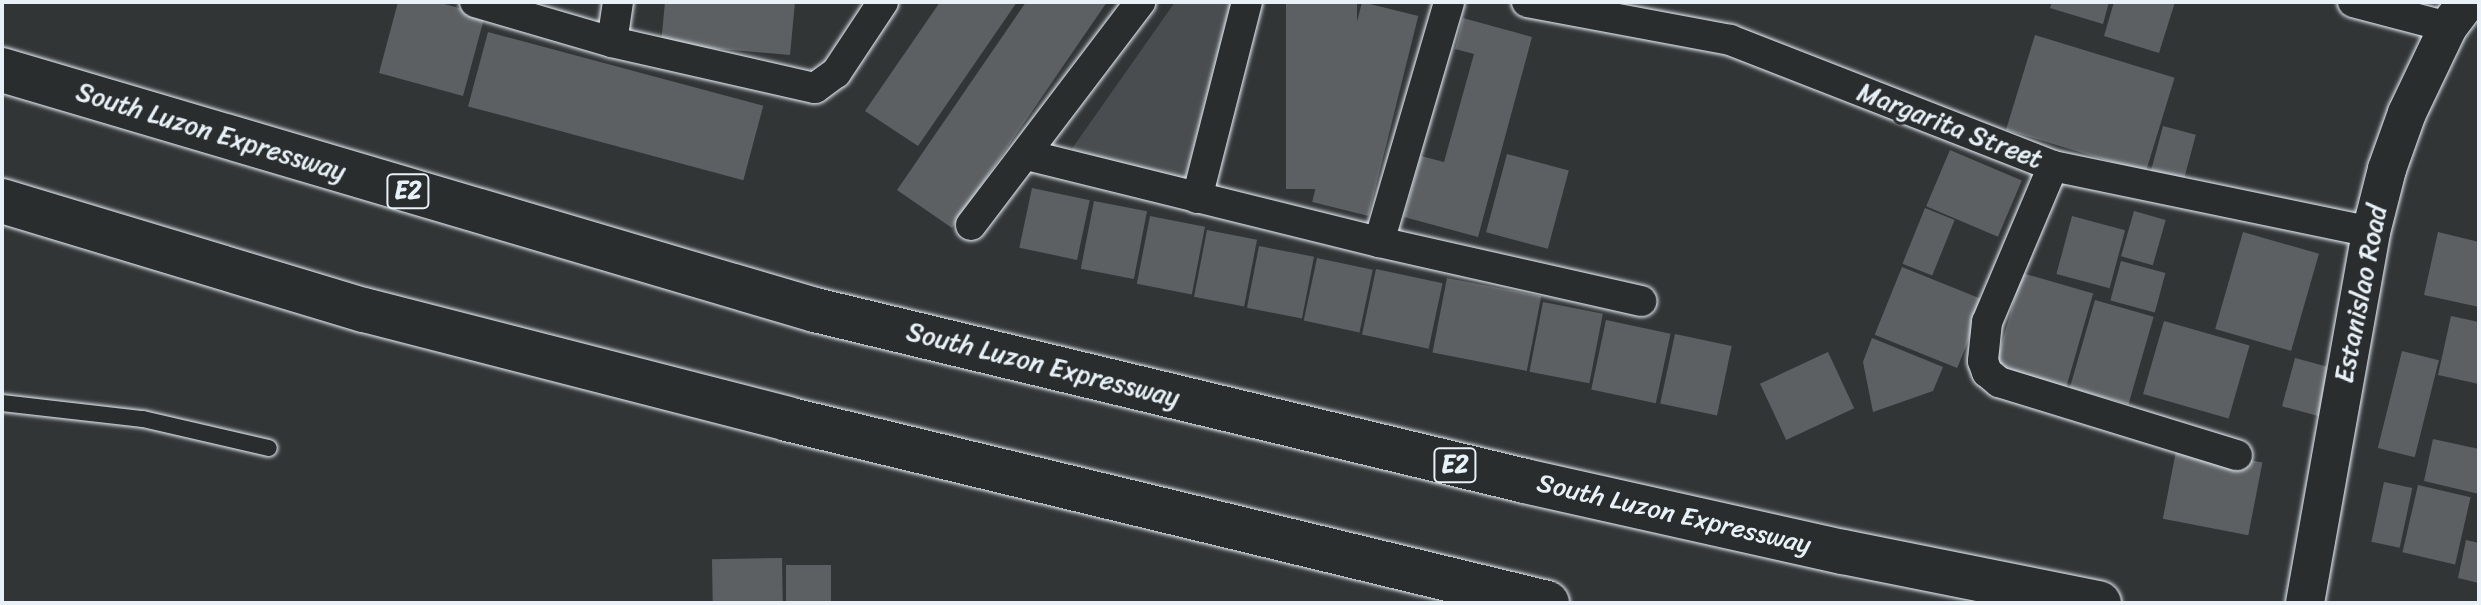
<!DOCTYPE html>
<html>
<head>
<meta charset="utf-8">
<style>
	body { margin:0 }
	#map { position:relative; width:2481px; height:605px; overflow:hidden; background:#323536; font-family:Sriracha,sans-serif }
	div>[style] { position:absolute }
	.green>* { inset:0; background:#494d4f }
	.building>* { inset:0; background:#5c6063; transform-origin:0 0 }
	.roads { filter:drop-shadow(0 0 2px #e8f1f8) drop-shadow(0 0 2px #e8f1f8) }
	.service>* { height:16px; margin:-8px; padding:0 8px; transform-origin:8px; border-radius:8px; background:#2a2d2e }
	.minor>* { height:30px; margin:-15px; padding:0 15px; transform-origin:15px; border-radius:15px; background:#2a2d2e }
	.tertiary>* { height:38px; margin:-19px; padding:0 19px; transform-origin:19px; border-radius:19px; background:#2a2d2e }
	.motorway>* { height:44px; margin:-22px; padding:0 22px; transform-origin:22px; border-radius:22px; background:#2a2d2e }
	span { translate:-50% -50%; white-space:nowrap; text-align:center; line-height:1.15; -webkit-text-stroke:6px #2a2d2e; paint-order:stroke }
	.shield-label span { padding:2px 6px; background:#2a2d2e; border:2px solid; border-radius:6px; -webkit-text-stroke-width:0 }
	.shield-label { font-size:24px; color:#e8f1f8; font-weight:700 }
	.street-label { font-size:26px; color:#e8f1f8 }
	.frame { position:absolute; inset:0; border:4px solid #e8f1f8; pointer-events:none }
</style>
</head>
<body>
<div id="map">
	<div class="green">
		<i style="clip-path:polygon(1175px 2px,1232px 2px,1185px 179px,1071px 150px)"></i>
	</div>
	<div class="building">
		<i style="clip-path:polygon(398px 2px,437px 2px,485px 15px,463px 96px,379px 73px)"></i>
		<i style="clip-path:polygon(665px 2px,795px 2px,790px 55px,661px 44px)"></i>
		<i style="clip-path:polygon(940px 2px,1017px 2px,918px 146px,865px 111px)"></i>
		<i style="clip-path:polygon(1026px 2px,1107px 2px,952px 228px,897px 190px)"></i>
		<i style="left:1286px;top:2px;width:71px;height:187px"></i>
		<i style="left:1362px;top:2px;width:58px;height:206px;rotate:14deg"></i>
		<i style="clip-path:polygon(2052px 2px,2109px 2px,2103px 24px,2050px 8px)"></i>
		<i style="clip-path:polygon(2114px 2px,2175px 2px,2159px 53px,2104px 36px)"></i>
		<i style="clip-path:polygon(1463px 18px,1532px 37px,1478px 237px,1404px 217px,1421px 156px,1444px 162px,1474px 54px,1455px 49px)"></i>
		<i style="left:488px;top:32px;width:285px;height:77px;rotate:15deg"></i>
		<i style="left:2035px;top:35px;width:146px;height:99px;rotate:17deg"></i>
		<i style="left:2163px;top:126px;width:34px;height:50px;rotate:15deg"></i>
		<i style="left:1950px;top:150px;width:78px;height:61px;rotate:23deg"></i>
		<i style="left:1507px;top:154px;width:64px;height:81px;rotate:15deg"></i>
		<i style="left:1032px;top:188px;width:59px;height:61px;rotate:12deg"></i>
		<i style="left:1094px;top:201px;width:54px;height:69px;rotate:11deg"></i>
		<i style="left:1925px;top:208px;width:32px;height:60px;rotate:22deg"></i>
		<i style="left:2134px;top:211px;width:33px;height:47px;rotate:16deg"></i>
		<i style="left:1150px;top:216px;width:56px;height:69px;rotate:11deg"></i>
		<i style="left:2072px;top:216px;width:55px;height:60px;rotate:15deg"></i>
		<i style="left:1207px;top:230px;width:51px;height:68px;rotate:11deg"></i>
		<i style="left:2243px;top:232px;width:79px;height:101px;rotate:16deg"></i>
		<i style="clip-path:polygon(2438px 232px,2479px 242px,2479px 307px,2424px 295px)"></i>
		<i style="left:1259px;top:246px;width:56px;height:63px;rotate:11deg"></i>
		<i style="left:1317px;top:258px;width:57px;height:64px;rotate:12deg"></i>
		<i style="left:2121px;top:261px;width:46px;height:41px;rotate:15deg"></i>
		<i style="left:1902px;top:267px;width:89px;height:73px;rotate:22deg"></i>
		<i style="left:1376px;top:269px;width:68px;height:67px;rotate:12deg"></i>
		<i style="left:2022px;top:273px;width:74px;height:98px;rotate:16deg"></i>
		<i style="left:1447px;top:278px;width:96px;height:76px;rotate:11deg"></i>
		<i style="left:2095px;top:300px;width:61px;height:91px;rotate:16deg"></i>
		<i style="left:1543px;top:302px;width:61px;height:71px;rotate:11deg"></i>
		<i style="clip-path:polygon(2451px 316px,2479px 322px,2479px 384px,2438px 375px)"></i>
		<i style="left:1606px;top:320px;width:66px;height:71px;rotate:12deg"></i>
		<i style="left:2164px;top:321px;width:89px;height:76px;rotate:16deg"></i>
		<i style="left:1675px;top:334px;width:58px;height:71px;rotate:12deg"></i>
		<i style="clip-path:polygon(1872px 338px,1943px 367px,1933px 391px,1873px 412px,1863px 362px)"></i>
		<i style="left:2402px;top:351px;width:38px;height:100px;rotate:14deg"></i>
		<i style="left:1828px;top:352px;width:62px;height:75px;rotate:65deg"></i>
		<i style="left:2295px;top:358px;width:49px;height:50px;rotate:15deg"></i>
		<i style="clip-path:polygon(2433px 439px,2479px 449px,2479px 494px,2424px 481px)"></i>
		<i style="left:2177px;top:446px;width:87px;height:74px;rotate:11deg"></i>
		<i style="left:2384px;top:482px;width:29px;height:61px;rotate:12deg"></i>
		<i style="left:2418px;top:485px;width:54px;height:69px;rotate:13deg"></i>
		<i style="clip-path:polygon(2466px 540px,2479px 543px,2479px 583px,2458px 578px)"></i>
		<i style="left:782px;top:558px;width:45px;height:70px;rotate:89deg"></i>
		<i style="left:786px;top:565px;width:45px;height:38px"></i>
	</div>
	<div class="roads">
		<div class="service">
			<i style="left:2px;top:403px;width:142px;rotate:6.5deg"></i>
			<i style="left:143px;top:419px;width:129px;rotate:13deg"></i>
		</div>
		<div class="minor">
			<i style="left:475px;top:2px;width:143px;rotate:16.3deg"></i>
			<i style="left:612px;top:42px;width:208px;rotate:12.8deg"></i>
			<i style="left:815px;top:88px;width:26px;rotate:-36deg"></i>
			<i style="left:836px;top:73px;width:85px;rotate:-56.5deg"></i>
			<i style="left:1527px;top:2px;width:207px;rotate:10.6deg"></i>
			<i style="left:1730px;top:40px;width:347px;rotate:21.3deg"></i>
			<i style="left:2053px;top:166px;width:325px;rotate:11.7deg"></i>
			<i style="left:2353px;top:2px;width:98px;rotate:14.7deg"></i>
			<i style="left:612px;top:42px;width:40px;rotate:-81.5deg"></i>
			<i style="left:1027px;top:155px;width:363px;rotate:13.9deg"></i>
			<i style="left:1379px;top:242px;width:269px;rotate:12.7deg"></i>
			<i style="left:2053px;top:166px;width:169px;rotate:112.9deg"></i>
			<i style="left:1987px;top:322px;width:39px;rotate:96deg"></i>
			<i style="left:1983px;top:361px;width:12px;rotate:70deg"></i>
			<i style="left:1987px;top:372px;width:16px;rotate:40deg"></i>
			<i style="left:1999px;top:382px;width:249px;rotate:17.1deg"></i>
			<i style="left:1197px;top:198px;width:202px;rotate:-75.7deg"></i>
			<i style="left:971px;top:225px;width:280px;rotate:-52.8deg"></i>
			<i style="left:1379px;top:242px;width:250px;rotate:-73.7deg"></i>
		</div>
		<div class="tertiary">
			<i style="left:2305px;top:603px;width:377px;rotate:-79.9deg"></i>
			<i style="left:2371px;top:232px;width:65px;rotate:-75.7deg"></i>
			<i style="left:2387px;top:169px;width:59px;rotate:-70.3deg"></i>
			<i style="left:2407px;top:113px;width:95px;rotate:-64.5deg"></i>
			<i style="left:2448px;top:27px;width:31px;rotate:-53deg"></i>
		</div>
		<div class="motorway">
			<i style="left:2px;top:70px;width:848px;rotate:16.45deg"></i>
			<i style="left:815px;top:310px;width:730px;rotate:13.54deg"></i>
			<i style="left:1525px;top:481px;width:326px;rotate:12.6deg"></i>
			<i style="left:1843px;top:552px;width:261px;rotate:11.3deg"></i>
			<i style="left:2px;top:201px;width:378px;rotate:16.8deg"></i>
			<i style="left:364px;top:310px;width:437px;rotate:14.4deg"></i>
			<i style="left:787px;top:419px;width:782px;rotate:13.61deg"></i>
		</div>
	</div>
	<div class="shield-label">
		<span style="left:408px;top:191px">E2</span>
		<span style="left:1455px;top:465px">E2</span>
	</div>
	<div class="street-label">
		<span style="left:1950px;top:126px;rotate:21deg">Margarita Street</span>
		<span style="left:211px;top:132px;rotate:17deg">South Luzon Expressway</span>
		<span style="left:2361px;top:294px;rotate:-79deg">Estanislao Road</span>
		<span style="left:1043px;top:365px;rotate:14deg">South Luzon Expressway</span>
		<span style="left:1674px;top:514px;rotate:13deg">South Luzon Expressway</span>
	</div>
	<div class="frame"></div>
</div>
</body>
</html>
